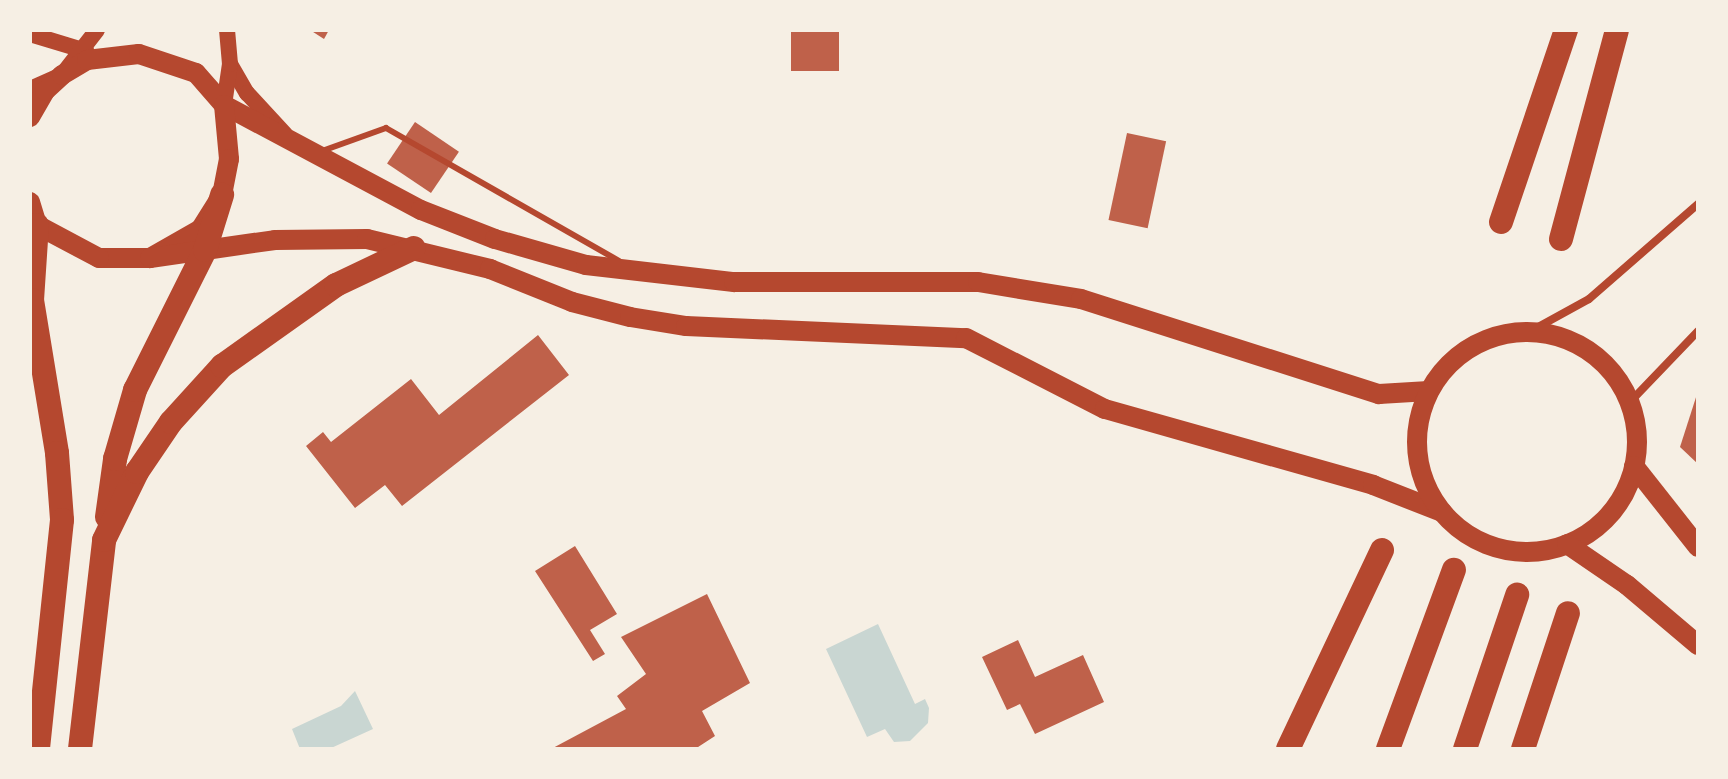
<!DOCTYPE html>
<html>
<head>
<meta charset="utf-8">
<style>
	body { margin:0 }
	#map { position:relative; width:1728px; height:779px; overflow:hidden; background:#f6efe4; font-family:"Source Sans 3",sans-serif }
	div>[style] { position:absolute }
	.water>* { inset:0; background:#c9d6d2 }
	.building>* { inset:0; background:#bf614a; transform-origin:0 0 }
	.service>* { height:6px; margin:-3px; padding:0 3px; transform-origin:3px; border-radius:3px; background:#b5482f }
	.minor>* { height:8px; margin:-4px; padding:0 4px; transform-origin:4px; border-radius:4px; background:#b5482f }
	.secondary>* { height:16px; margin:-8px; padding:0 8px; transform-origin:8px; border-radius:8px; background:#b5482f }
	.primary>* { height:20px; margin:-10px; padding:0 10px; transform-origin:10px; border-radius:10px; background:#b5482f }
	.primary>.ring { margin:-10px; padding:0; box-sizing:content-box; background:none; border:20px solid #b5482f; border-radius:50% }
	.motorway>* { height:24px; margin:-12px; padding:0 12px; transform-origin:12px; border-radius:12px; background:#b5482f }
	span { translate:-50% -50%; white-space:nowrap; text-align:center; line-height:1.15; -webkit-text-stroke:7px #f6efe4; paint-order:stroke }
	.frame { position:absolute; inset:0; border:32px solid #f6efe4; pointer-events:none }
</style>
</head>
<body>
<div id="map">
	<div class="water">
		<i style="clip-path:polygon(878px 624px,915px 704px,925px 699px,929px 708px,928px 723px,910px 741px,894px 742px,885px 729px,867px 737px,826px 649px)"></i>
		<i style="clip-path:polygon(355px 691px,373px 729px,329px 749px,300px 749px,292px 729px,341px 706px)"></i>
	</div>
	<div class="building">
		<i style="clip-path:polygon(310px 30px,329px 30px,324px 39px)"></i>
		<i style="left:791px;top:30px;width:48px;height:41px"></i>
		<i style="left:415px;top:122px;width:53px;height:50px;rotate:34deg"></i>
		<i style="left:1127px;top:133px;width:40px;height:89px;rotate:12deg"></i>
		<i style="clip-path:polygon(538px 335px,569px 375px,402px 506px,385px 485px,355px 508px,306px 446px,323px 432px,331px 442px,411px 379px,439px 415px)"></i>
		<i style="clip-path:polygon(1698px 391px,1698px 464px,1680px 447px)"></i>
		<i style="clip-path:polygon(575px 546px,617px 614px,590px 630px,605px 654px,593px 661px,535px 571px)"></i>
		<i style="clip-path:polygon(707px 594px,750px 683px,702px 711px,715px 736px,695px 749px,551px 749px,626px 709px,617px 696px,646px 674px,621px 637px)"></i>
		<i style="clip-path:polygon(1018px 640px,1035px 677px,1083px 655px,1104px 702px,1035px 734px,1020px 704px,1007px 710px,982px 657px)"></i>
	</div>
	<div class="service">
		<i style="left:322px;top:151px;width:68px;rotate:-19.8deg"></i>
		<i style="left:386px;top:128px;width:268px;rotate:29.7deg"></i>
	</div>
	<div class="minor">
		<i style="left:1529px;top:332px;width:68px;rotate:-28.8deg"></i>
		<i style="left:1589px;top:299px;width:145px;rotate:-41.1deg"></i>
		<i style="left:1630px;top:402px;width:98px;rotate:-46.2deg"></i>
	</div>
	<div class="secondary">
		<i style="left:30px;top:34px;width:59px;rotate:16.9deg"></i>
		<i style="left:230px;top:64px;width:34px;rotate:60deg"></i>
		<i style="left:247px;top:93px;width:56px;rotate:47.2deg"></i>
		<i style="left:30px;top:89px;width:35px;rotate:-24deg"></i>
		<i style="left:62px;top:75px;width:57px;rotate:-52.1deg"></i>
		<i style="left:224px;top:105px;width:41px;rotate:-81.7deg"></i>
		<i style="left:230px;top:64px;width:34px;rotate:-95deg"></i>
	</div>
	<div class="primary">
		<i style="left:224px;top:105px;width:223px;rotate:28.1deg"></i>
		<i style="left:421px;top:210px;width:79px;rotate:21.4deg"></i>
		<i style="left:495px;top:239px;width:95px;rotate:15.9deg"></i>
		<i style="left:586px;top:265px;width:149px;rotate:6.6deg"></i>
		<i style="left:734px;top:282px;width:244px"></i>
		<i style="left:978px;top:282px;width:104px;rotate:9.4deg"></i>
		<i style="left:1081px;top:299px;width:313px;rotate:17.7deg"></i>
		<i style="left:1379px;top:394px;width:50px;rotate:-3.4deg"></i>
		<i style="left:30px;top:117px;width:30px;rotate:-60deg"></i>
		<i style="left:45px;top:91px;width:23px;rotate:-43deg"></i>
		<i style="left:62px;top:75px;width:29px;rotate:-31deg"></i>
		<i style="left:87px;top:60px;width:52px;rotate:-6.6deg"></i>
		<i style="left:139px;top:54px;width:60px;rotate:18.4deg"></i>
		<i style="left:196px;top:73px;width:43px;rotate:48.8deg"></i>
		<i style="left:224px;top:105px;width:54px;rotate:84.7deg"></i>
		<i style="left:229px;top:159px;width:37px;rotate:101deg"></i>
		<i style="left:222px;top:195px;width:40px;rotate:122deg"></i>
		<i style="left:201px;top:229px;width:59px;rotate:150.4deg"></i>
		<i style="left:150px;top:258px;width:51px;rotate:180deg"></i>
		<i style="left:99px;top:258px;width:70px;rotate:-152deg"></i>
		<i style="left:37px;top:225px;width:24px;rotate:-107deg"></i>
		<i style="left:150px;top:258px;width:126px;rotate:-8.2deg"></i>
		<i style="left:275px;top:240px;width:92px;rotate:-0.6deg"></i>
		<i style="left:367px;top:239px;width:127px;rotate:13.7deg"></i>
		<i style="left:490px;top:269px;width:88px;rotate:21.9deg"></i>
		<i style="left:572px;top:302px;width:60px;rotate:14.5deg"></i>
		<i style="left:630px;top:317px;width:57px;rotate:9.1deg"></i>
		<i style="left:686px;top:326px;width:280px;rotate:2.5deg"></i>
		<i style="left:966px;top:338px;width:156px;rotate:27.1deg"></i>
		<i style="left:1105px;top:409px;width:279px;rotate:15.8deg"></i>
		<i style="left:1373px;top:485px;width:74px;rotate:21.4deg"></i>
		<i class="ring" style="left:1417px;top:332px;width:200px;height:200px"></i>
		<i style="left:1634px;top:466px;width:103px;rotate:51.7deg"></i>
		<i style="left:1567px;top:544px;width:73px;rotate:34.3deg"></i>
		<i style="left:1627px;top:585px;width:93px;rotate:40.2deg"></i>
	</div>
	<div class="motorway">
		<i style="left:1501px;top:222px;width:203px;rotate:-71.3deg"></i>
		<i style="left:37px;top:225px;width:75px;rotate:93.8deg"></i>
		<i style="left:32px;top:300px;width:155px;rotate:80.7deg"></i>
		<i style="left:57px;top:453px;width:67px;rotate:85.7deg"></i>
		<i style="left:62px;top:520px;width:230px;rotate:96deg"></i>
		<i style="left:1561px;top:239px;width:216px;rotate:-75deg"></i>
		<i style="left:107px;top:517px;width:59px;rotate:-82.1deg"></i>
		<i style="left:115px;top:459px;width:72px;rotate:-73.8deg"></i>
		<i style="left:135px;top:390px;width:157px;rotate:-63.4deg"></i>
		<i style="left:205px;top:250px;width:58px;rotate:-72.8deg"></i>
		<i style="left:80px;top:749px;width:210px;rotate:-83.4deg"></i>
		<i style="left:104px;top:540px;width:76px;rotate:-64.1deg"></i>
		<i style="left:137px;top:472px;width:60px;rotate:-55.8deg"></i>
		<i style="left:171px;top:422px;width:76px;rotate:-47.7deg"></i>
		<i style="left:222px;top:366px;width:140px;rotate:-35.4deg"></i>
		<i style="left:336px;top:285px;width:86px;rotate:-25.4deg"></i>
		<i style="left:1288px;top:749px;width:220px;rotate:-64.7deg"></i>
		<i style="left:1388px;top:749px;width:191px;rotate:-69.8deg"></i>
		<i style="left:1465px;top:749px;width:163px;rotate:-71.3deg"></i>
		<i style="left:1523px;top:749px;width:143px;rotate:-71.7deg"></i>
	</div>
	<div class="frame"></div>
</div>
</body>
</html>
